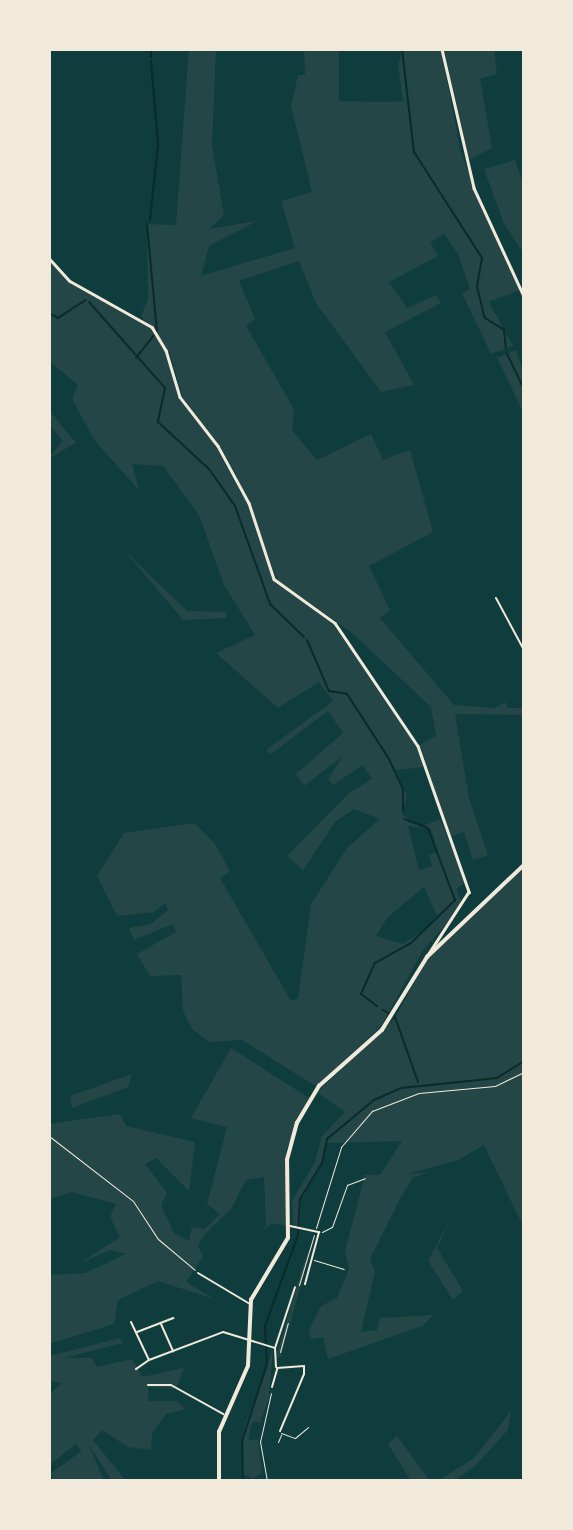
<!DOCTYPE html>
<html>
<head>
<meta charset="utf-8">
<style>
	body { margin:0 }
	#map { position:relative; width:573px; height:1530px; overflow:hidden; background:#0f3d3e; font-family:Poppins,sans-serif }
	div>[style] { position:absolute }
	.green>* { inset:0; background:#244646 }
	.stream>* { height:2px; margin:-1px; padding:0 1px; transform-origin:1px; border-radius:1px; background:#0a2a2b }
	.path>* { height:1px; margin:-0.5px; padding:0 0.5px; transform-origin:0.5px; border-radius:0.5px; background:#f1e9da }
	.service>* { height:1px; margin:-0.5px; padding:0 0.5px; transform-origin:0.5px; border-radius:0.5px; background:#f1e9da }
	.minor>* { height:2px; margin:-1px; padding:0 1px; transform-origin:1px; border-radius:1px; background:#f1e9da }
	.tertiary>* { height:2.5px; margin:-1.25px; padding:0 1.25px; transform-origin:1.25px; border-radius:1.25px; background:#f1e9da }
	.secondary>* { height:3.5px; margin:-1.75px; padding:0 1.75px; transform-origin:1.75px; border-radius:1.75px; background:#f1e9da }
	span { translate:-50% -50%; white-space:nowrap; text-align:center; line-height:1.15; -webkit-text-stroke:7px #f1e9da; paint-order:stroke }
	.frame { position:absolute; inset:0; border:51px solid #f1e9da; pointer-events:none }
</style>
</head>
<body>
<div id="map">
	<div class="green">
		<i style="clip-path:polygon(189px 49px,216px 49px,212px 145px,224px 215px,209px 229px,257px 221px,209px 246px,201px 276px,295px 248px,281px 201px,312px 192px,291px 106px,298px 75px,305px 75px,304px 49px,339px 49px,339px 101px,386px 102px,403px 101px,398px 65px,403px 49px,441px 49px,461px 153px,520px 290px,489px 302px,513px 346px,491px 354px,462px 293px,470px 289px,458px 254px,444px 234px,430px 242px,438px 256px,389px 282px,407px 308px,436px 295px,441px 303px,385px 332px,414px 385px,381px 392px,316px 303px,299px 261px,239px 281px,255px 319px,246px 326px,294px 409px,292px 430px,317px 460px,371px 434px,383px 460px,410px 450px,433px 532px,369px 566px,390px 610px,380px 618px,454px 705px,494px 708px,505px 702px,508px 708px,524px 708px,524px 715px,455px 714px,469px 798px,488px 855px,473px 860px,464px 832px,451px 836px,443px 815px,420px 745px,436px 736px,431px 707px,351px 632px,278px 581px,236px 474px,183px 398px,170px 353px,141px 316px,148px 299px,147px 224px,176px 225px)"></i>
		<i style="clip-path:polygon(444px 49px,494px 49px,497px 74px,480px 79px,492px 148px,467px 161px)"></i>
		<i style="clip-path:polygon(515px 160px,524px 186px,524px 254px,504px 224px,484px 169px)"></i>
		<i style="clip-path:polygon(evenodd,49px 261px,70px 283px,144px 321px,165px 348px,178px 397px,213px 442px,251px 511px,273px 579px,328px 618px,404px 723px,426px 767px,396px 770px,407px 796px,402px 814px,421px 827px,440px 819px,466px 882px,456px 889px,463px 905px,423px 950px,382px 1025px,317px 1087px,242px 1040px,209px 1042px,192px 1029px,183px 1011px,181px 975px,150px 976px,137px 954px,176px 932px,173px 924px,134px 940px,129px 928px,151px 924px,168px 910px,165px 903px,154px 912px,117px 916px,97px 876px,124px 833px,194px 823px,215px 844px,230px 871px,220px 878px,291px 1001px,298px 998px,311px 904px,347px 848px,380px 819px,354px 809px,335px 822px,303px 870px,287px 856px,349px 793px,372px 779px,363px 765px,333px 785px,328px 779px,343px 756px,304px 786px,296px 774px,343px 733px,328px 711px,271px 754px,266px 750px,333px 701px,319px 682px,278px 708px,216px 653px,255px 635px,224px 585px,199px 515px,163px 466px,132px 464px,139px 490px,95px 441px,72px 399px,78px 385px,49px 361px,49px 261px,408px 826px,431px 829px,438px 852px,429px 855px,432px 866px,419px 870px,408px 826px,49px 261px,424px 887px,438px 918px,429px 927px,403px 944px,376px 936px,387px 918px,424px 887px)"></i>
		<i style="clip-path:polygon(516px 350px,524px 375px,524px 414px,497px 358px)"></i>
		<i style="clip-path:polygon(49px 410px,76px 443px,49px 458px,63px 441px,49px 424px)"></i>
		<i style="clip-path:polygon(124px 550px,187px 611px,226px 612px,227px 618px,183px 620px)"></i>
		<i style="clip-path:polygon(524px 867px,524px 1228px,484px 1145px,458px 1160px,404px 1175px,427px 1172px,413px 1178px,401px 1197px,370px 1259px,375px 1272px,361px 1332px,377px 1330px,380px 1318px,433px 1315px,422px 1326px,328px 1359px,323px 1337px,311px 1339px,309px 1330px,321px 1306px,337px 1298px,349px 1269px,345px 1251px,365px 1175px,380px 1175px,402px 1141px,327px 1143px,322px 1165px,301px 1199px,300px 1227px,293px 1225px,292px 1201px,315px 1162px,322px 1136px,345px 1112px,317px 1092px,394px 1020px,426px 960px)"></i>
		<i style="clip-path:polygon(231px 1048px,309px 1098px,286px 1150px,288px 1226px,271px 1223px,260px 1234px,266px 1226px,264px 1177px,246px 1180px,231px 1209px,205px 1234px,198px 1246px,203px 1256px,186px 1282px,214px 1299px,158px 1281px,118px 1300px,114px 1324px,49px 1344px,49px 1275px,85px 1273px,126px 1254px,111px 1250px,80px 1263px,120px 1237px,110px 1217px,116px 1204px,72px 1192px,49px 1199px,49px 1124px,120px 1114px,126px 1126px,195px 1142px,189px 1191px,156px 1158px,145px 1164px,167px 1193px,161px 1205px,174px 1233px,189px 1241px,192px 1227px,205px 1229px,220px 1214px,207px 1204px,227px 1127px,191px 1118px)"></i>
		<i style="clip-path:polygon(132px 1074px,128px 1087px,72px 1108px,70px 1096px)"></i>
		<i style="clip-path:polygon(453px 1214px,437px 1248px,463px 1291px,453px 1300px,428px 1261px)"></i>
		<i style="clip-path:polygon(315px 1234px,281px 1357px,276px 1357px,302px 1268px)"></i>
		<i style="clip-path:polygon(120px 1338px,123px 1343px,64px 1358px,92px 1358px,97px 1367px,132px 1359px,142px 1377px,184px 1368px,176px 1389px,148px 1387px,148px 1401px,177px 1401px,186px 1409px,166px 1414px,152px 1434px,151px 1450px,128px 1447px,102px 1430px,93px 1440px,126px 1481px,112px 1481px,89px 1445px,104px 1481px,53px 1481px,51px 1473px,82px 1451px,76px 1444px,49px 1465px,49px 1395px,62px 1383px,49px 1381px,49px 1356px)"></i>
		<i style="clip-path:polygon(273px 1349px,269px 1398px,260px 1423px,253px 1421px,250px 1428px,249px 1440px,258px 1439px,262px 1473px,253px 1479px,245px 1474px,242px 1481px,244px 1428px)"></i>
		<i style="clip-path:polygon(511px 1411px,508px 1430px,475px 1466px,454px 1481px,438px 1481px,474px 1458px)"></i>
		<i style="clip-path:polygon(397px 1436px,430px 1481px,411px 1481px,388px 1444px)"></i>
	</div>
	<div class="stream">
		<i style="left:402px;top:49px;width:104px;rotate:83.4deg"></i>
		<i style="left:414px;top:152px;width:126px;rotate:57.3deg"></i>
		<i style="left:482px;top:258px;width:29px;rotate:100deg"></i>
		<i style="left:477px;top:287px;width:32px;rotate:76deg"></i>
		<i style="left:485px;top:318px;width:22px;rotate:32deg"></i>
		<i style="left:504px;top:330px;width:18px;rotate:84deg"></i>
		<i style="left:151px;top:57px;width:8px;rotate:-90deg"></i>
		<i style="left:150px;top:220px;width:76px;rotate:-84deg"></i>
		<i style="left:158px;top:144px;width:83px;rotate:-94.8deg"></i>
		<i style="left:147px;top:224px;width:108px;rotate:84.7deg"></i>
		<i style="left:89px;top:302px;width:115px;rotate:48.5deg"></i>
		<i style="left:165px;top:388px;width:35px;rotate:102deg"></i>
		<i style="left:158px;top:422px;width:69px;rotate:42.7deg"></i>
		<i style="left:209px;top:469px;width:45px;rotate:54.9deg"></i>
		<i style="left:235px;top:506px;width:104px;rotate:70.3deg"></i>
		<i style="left:270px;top:604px;width:47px;rotate:44.1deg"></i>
		<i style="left:49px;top:313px;width:10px;rotate:29deg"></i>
		<i style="left:58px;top:318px;width:33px;rotate:-33deg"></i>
		<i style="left:507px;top:354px;width:39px;rotate:64deg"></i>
		<i style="left:136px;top:358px;width:31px;rotate:-52deg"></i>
		<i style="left:307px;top:640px;width:56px;rotate:66.7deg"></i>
		<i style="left:329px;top:691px;width:18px;rotate:9deg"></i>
		<i style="left:347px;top:694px;width:77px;rotate:57.1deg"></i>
		<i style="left:389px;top:759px;width:33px;rotate:65deg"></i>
		<i style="left:403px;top:789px;width:22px;rotate:90deg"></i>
		<i style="left:377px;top:1006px;width:20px;rotate:-143deg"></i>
		<i style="left:361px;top:994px;width:34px;rotate:-66deg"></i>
		<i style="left:375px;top:963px;width:41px;rotate:-29.1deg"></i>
		<i style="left:411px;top:943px;width:62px;rotate:-44.3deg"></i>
		<i style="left:455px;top:900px;width:77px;rotate:-110.6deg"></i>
		<i style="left:428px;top:828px;width:25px;rotate:-159deg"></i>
		<i style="left:383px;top:1010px;width:8px;rotate:30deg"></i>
		<i style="left:395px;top:1017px;width:69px;rotate:70.5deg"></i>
		<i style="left:243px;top:1481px;width:40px;rotate:-91.4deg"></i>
		<i style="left:242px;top:1441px;width:81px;rotate:-72deg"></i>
		<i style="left:267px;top:1364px;width:38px;rotate:-93deg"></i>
		<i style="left:265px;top:1326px;width:97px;rotate:-70.1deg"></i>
		<i style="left:298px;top:1235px;width:36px;rotate:-87deg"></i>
		<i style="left:300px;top:1199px;width:42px;rotate:-58.6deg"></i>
		<i style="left:322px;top:1163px;width:25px;rotate:-78deg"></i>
		<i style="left:327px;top:1139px;width:61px;rotate:-39.7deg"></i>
		<i style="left:374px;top:1100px;width:30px;rotate:-24deg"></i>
		<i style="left:401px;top:1088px;width:97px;rotate:-5.9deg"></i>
		<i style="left:497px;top:1078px;width:32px;rotate:-32deg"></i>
	</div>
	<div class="path">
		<i style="left:49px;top:1136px;width:106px;rotate:37.7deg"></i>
		<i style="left:133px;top:1201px;width:45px;rotate:56.7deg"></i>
		<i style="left:158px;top:1239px;width:48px;rotate:40deg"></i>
		<i style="left:316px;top:1228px;width:85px;rotate:-72.8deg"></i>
		<i style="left:341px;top:1147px;width:48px;rotate:-49.3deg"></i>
		<i style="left:372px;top:1111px;width:50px;rotate:-21deg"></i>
		<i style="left:419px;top:1093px;width:76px;rotate:-5.3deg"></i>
		<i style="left:495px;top:1086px;width:32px;rotate:-26deg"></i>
		<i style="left:299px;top:1285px;width:52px;rotate:-73.3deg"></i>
		<i style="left:280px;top:1352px;width:30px;rotate:-75deg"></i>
		<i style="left:267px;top:1481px;width:40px;rotate:-100deg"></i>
		<i style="left:260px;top:1442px;width:50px;rotate:-77.3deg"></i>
	</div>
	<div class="service">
		<i style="left:322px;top:1232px;width:11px;rotate:-27deg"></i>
		<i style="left:332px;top:1227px;width:45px;rotate:-70.3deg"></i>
		<i style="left:347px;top:1185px;width:19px;rotate:-21deg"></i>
		<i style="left:314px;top:1260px;width:31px;rotate:17deg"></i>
		<i style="left:281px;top:1433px;width:15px;rotate:20deg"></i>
		<i style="left:295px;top:1438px;width:17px;rotate:-40deg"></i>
		<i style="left:278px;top:1442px;width:8px;rotate:-67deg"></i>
	</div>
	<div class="minor">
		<i style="left:496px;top:598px;width:59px;rotate:61.7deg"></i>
		<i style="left:524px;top:650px;width:26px;rotate:90deg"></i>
		<i style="left:523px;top:700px;width:4px;rotate:-76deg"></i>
		<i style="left:290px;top:1226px;width:30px;rotate:12deg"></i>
		<i style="left:319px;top:1232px;width:54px;rotate:105.1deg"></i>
		<i style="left:198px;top:1273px;width:61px;rotate:30.8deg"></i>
		<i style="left:131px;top:1322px;width:42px;rotate:64.7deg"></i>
		<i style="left:149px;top:1360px;width:16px;rotate:145deg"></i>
		<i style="left:161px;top:1324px;width:30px;rotate:66deg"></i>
		<i style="left:137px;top:1332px;width:39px;rotate:-21deg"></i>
		<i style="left:149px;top:1360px;width:79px;rotate:-20.7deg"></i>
		<i style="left:223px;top:1332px;width:54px;rotate:17.1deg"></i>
		<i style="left:276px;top:1367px;width:19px;rotate:-93deg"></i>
		<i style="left:275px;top:1348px;width:64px;rotate:-71.8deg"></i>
		<i style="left:277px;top:1368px;width:27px;rotate:-4deg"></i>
		<i style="left:304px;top:1366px;width:8px;rotate:90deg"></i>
		<i style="left:304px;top:1374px;width:62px;rotate:112.8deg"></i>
		<i style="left:148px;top:1385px;width:23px"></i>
		<i style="left:171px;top:1385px;width:60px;rotate:29.1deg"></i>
		<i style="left:272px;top:1387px;width:19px;rotate:-74deg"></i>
	</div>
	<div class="tertiary">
		<i style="left:442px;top:49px;width:143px;rotate:77deg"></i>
		<i style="left:474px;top:188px;width:119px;rotate:65.2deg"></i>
		<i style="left:49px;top:258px;width:31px;rotate:48deg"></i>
		<i style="left:70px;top:281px;width:94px;rotate:29.3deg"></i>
		<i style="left:152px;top:327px;width:27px;rotate:59deg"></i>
		<i style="left:166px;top:350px;width:49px;rotate:73.4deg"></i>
		<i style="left:180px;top:397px;width:62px;rotate:52.2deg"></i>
		<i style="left:218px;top:446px;width:65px;rotate:61.5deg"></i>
		<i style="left:249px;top:503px;width:80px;rotate:71.8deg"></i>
		<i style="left:274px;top:579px;width:75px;rotate:35.8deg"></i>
		<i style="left:335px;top:623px;width:148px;rotate:56deg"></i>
		<i style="left:418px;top:746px;width:155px;rotate:70.7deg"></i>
		<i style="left:469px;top:892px;width:77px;rotate:122.9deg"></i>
	</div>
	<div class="secondary">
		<i style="left:219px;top:1481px;width:49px;rotate:-90deg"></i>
		<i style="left:219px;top:1432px;width:72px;rotate:-66.3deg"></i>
		<i style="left:248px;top:1366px;width:66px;rotate:-87.4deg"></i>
		<i style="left:251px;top:1300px;width:72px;rotate:-59.2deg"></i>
		<i style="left:288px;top:1238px;width:78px;rotate:-90.7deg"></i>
		<i style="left:287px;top:1160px;width:38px;rotate:-75deg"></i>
		<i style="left:297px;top:1123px;width:43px;rotate:-59.3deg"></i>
		<i style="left:319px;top:1086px;width:84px;rotate:-41.6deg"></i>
		<i style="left:382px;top:1030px;width:86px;rotate:-58.3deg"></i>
		<i style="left:427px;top:957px;width:134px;rotate:-43.5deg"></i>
	</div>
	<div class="frame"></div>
</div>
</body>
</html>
